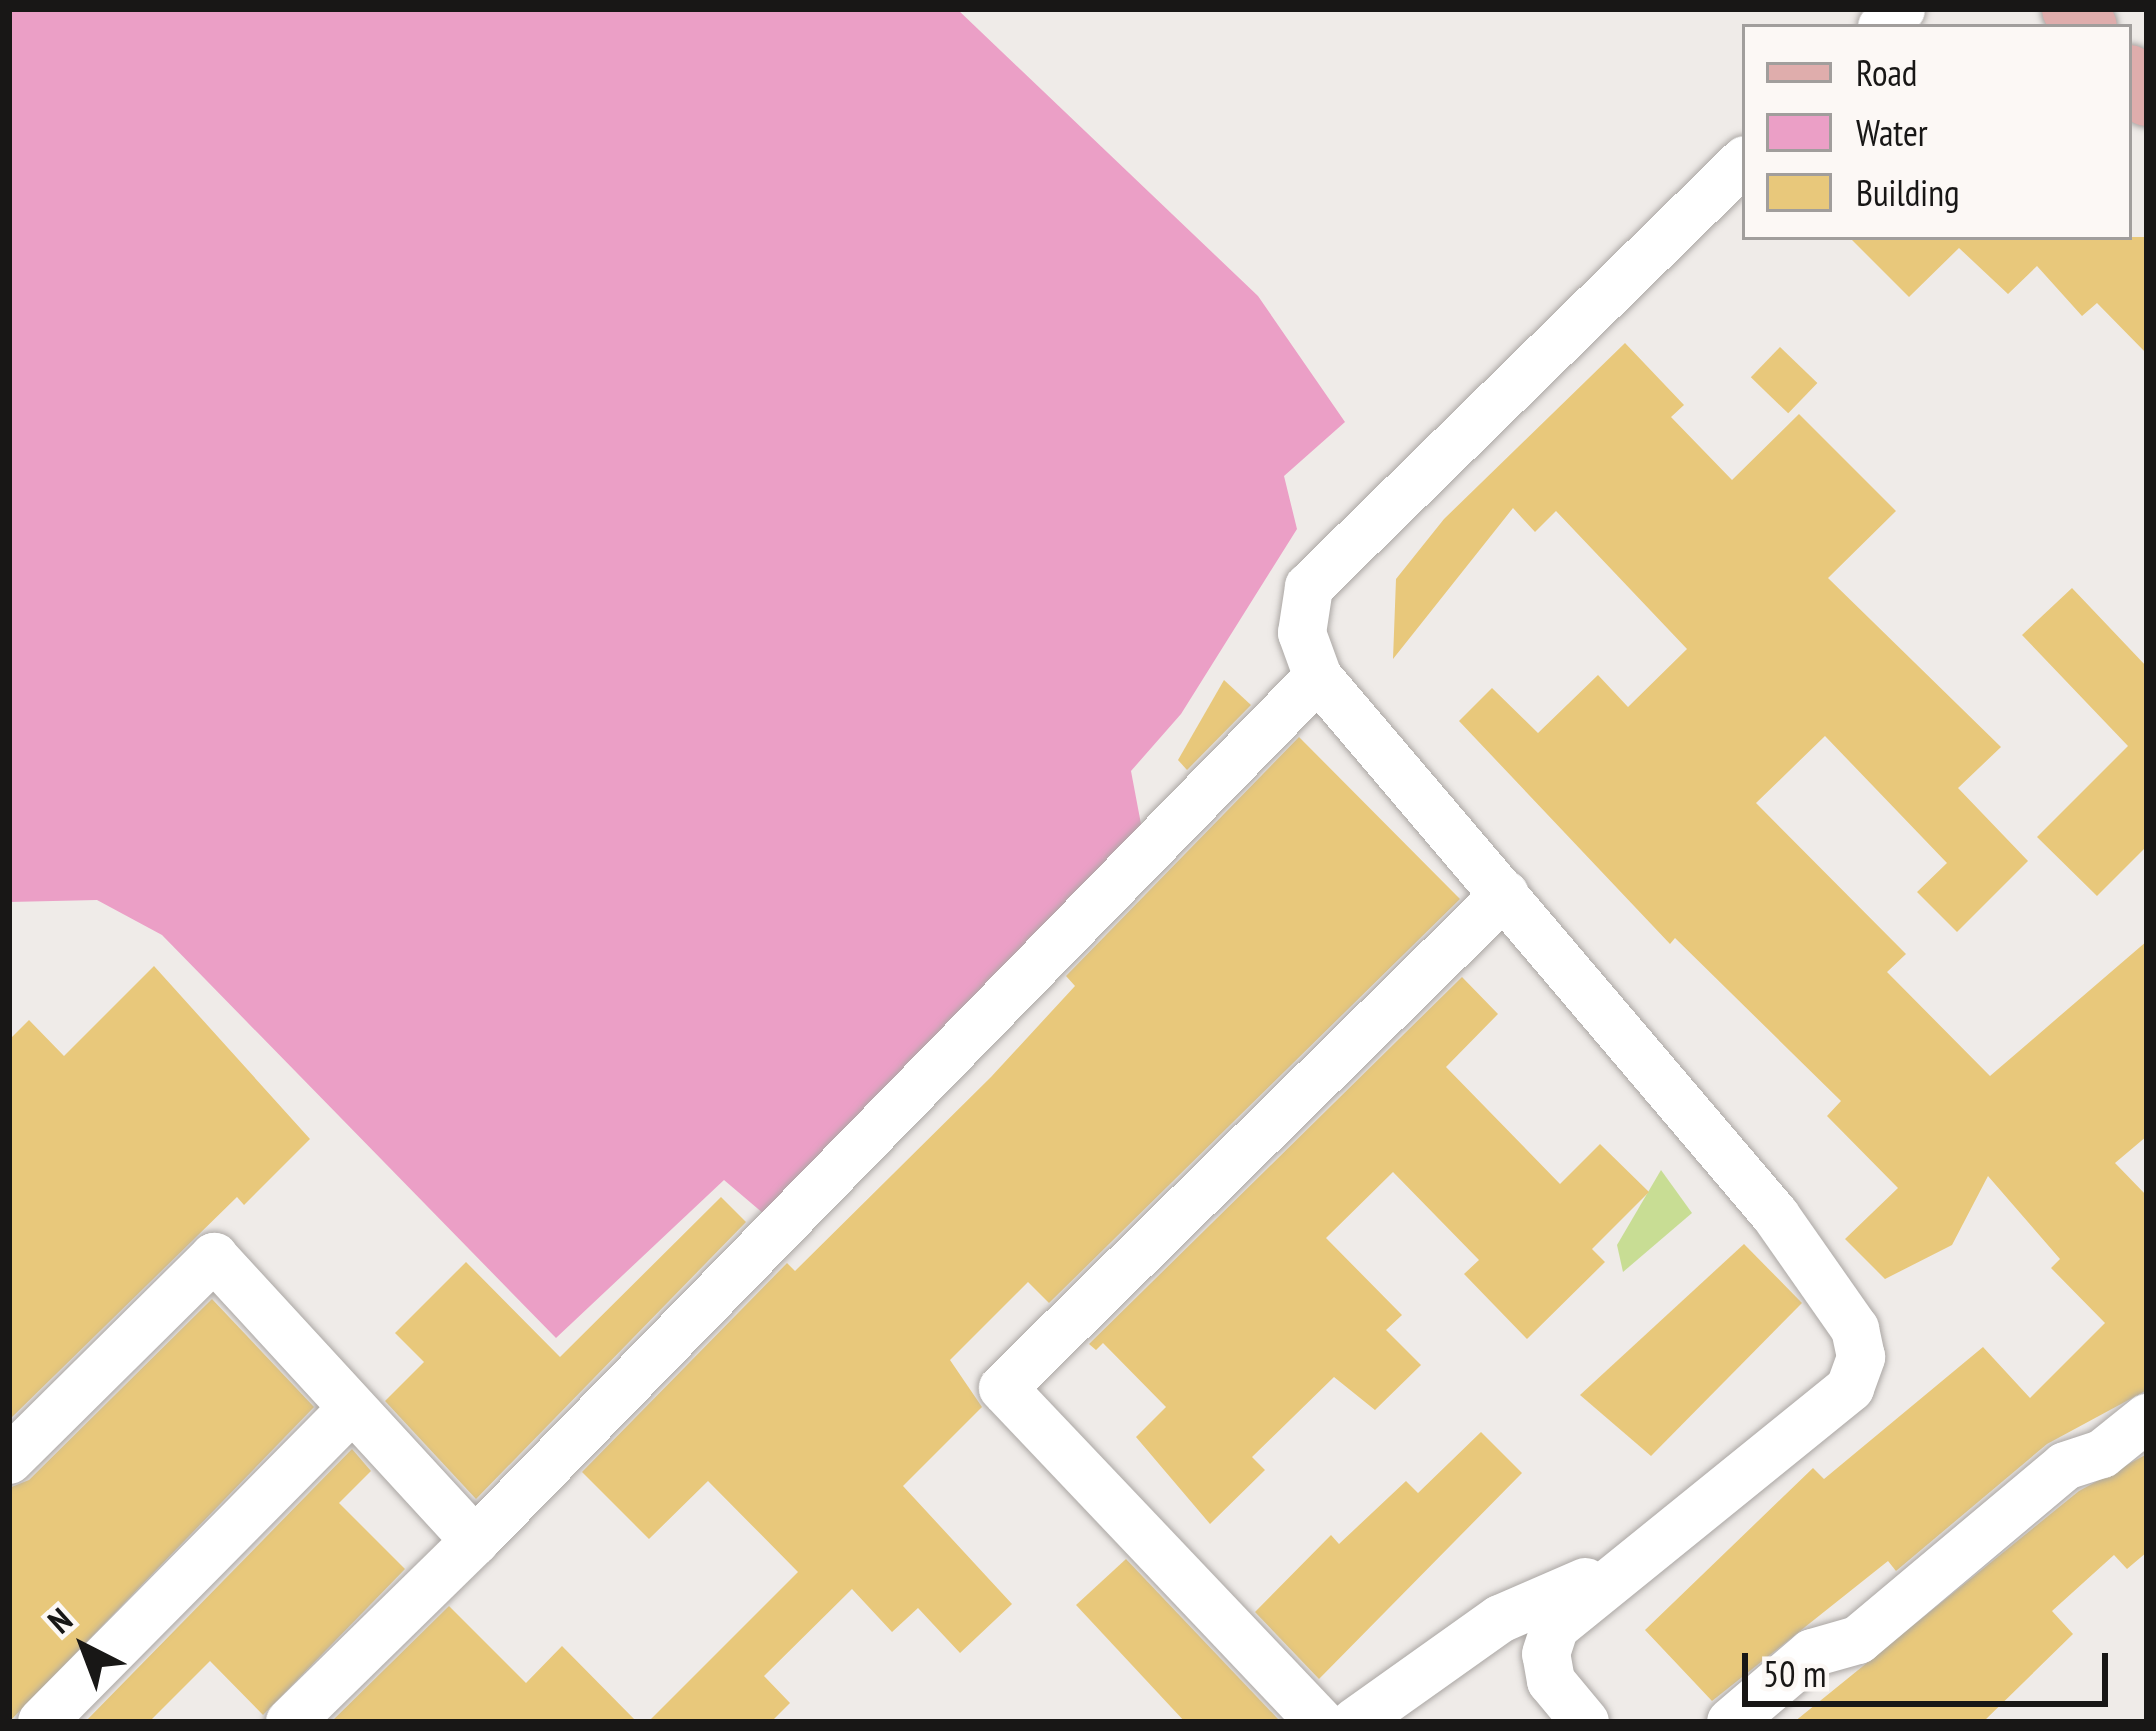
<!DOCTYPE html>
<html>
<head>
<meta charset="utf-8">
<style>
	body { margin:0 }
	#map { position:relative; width:2156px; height:1731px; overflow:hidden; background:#efebe8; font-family:"PT Sans Narrow",sans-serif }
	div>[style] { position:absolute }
	.green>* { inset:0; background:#c8dd94 }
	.water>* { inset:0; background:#eb9fc6 }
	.building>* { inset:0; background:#e8c87b; transform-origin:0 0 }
	.roads { filter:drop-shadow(0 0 3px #aba7a4) drop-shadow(0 0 3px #aba7a4) }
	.minor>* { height:48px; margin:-24px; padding:0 24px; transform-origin:24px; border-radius:24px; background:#fff }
	.major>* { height:60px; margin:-30px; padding:0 30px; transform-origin:30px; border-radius:30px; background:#dfadac }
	span { translate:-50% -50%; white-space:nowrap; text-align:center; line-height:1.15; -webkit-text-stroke:10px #fcf8f5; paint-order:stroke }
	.frame { position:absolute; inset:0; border:12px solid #181716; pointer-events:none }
	.legend { position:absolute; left:1742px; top:24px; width:390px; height:216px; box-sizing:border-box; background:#fcf8f5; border:3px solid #a19e9c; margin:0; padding:15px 21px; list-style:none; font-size:36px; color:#181716 }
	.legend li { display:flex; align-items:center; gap:24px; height:60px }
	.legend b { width:60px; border:3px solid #a19e9c }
	.north { position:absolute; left:24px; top:1587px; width:120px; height:120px; -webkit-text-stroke:9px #fcf8f5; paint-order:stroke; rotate:318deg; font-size:33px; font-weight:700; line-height:48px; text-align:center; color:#181716 }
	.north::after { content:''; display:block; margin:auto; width:42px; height:54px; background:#181716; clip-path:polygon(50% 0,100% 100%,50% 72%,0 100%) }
	.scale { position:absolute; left:1742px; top:1653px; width:366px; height:54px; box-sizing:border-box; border:6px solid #181716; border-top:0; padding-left:15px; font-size:36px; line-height:42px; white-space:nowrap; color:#181716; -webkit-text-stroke:9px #fcf8f5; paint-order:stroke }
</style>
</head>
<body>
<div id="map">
	<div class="green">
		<i style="clip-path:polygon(1661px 1170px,1692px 1213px,1623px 1272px,1617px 1245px)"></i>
	</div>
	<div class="water">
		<i style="clip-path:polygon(9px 9px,957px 9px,1258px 296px,1345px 422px,1284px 476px,1297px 529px,1181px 714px,1131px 771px,1144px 840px,778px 1226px,724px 1180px,556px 1338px,162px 935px,97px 900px,9px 902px)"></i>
	</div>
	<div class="building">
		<i style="clip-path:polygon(1849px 237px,2147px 237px,2147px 354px,2097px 303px,2082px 316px,2037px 266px,2008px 294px,1959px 248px,1909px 297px)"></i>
		<i style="clip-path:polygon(1625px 343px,1684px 405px,1671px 417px,1732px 480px,1799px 414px,1896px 511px,1828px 578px,2001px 747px,1958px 788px,2028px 861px,1957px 932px,1917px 892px,1947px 863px,1825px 736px,1756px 803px,1906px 954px,1887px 972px,1990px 1076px,2147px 941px,2147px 1136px,2115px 1163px,2147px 1196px,2147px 1390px,2047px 1444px,1896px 1571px,1888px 1561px,1712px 1701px,1645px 1630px,1813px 1468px,1824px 1479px,1983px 1347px,2030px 1398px,2105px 1323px,2051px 1268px,2060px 1259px,1988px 1176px,1952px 1245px,1885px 1279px,1845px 1239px,1898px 1188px,1827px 1116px,1841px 1101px,1675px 938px,1670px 944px,1459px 721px,1492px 688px,1538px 733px,1598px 675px,1628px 707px,1687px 649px,1556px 511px,1535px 532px,1513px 508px,1393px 659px,1396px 579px,1444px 519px)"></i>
		<i style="left:1780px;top:347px;width:52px;height:42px;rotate:44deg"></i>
		<i style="clip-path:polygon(2072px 588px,2147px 667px,2147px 846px,2097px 896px,2037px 837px,2128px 746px,2022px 635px)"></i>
		<i style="clip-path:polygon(1224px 680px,1251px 705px,1187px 770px,1178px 760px)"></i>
		<i style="clip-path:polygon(1299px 737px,1460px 899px,1049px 1303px,1028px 1282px,950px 1360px,982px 1407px,903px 1486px,1012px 1604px,960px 1653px,918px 1608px,892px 1632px,852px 1589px,764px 1676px,790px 1703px,771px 1722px,648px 1722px,798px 1572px,708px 1481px,649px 1539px,582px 1472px,787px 1263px,795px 1271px,991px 1077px,1075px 986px,1066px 976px)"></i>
		<i style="clip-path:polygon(154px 966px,310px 1139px,244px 1205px,237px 1197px,9px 1420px,9px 1040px,29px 1020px,64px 1056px)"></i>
		<i style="clip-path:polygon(1462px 977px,1498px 1014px,1446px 1067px,1560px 1184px,1600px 1144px,1649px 1192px,1592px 1249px,1605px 1262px,1527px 1339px,1464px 1274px,1479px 1260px,1393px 1172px,1326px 1238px,1402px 1315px,1386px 1330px,1421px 1365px,1375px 1410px,1334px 1377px,1252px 1457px,1265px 1470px,1210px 1524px,1136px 1437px,1166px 1407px,1103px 1343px,1096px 1350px,1089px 1344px)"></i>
		<i style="clip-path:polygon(721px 1197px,746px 1222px,476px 1499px,385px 1401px,424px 1362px,395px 1333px,466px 1262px,560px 1357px)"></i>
		<i style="clip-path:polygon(1744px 1244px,1802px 1303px,1651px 1456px,1580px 1395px)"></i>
		<i style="clip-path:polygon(212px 1299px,314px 1407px,9px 1722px,9px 1488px,29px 1480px)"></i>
		<i style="clip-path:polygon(1481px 1432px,1522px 1473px,1319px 1679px,1255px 1612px,1331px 1535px,1339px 1544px,1406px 1481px,1418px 1493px)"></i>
		<i style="clip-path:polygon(352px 1449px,371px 1471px,339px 1503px,405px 1569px,263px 1715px,210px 1661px,149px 1722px,85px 1722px)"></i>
		<i style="clip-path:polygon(2147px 1454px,2147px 1552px,2127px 1569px,2114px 1555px,2052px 1611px,2073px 1634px,1983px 1722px,1794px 1722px,2079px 1491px)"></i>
		<i style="clip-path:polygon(1126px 1559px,1279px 1720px,1276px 1722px,1185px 1722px,1076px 1605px)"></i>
		<i style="clip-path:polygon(449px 1606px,526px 1683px,562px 1646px,637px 1722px,331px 1722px)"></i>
	</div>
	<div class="roads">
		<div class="minor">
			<i style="left:1882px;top:27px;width:26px;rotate:-43deg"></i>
			<i style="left:9px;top:1460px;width:289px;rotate:-44.7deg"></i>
			<i style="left:214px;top:1257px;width:386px;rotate:47.4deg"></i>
			<i style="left:475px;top:1541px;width:1207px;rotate:-45.7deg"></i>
			<i style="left:42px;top:1722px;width:439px;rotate:-45.3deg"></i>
			<i style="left:290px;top:1722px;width:259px;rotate:-44.4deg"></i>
			<i style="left:1320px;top:1722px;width:460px;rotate:-133.5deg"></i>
			<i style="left:1003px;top:1388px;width:704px;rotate:-44.54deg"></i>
			<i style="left:1355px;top:1722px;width:178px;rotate:-35.4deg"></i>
			<i style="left:1500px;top:1619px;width:93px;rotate:-23.5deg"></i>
			<i style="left:1585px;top:1722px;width:53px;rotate:-129.7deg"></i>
			<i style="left:1551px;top:1681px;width:27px;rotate:-100deg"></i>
			<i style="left:1546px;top:1654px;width:28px;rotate:-72deg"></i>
			<i style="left:1555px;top:1627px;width:380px;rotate:-39deg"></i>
			<i style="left:1850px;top:1388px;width:33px;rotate:-70deg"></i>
			<i style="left:1861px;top:1357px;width:29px;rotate:-102deg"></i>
			<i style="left:1855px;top:1329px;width:138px;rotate:-125deg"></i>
			<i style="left:1776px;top:1216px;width:707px;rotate:-130.36deg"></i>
			<i style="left:1318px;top:677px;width:47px;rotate:-110deg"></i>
			<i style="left:1302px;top:633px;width:47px;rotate:-81.3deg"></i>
			<i style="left:1309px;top:587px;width:610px;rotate:-44.4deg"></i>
			<i style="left:1731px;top:1722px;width:106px;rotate:-40.4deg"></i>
			<i style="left:1812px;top:1653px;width:48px;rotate:-15.8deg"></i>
			<i style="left:1858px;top:1640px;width:270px;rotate:-40deg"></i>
			<i style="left:2065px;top:1466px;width:39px;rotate:-18deg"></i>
			<i style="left:2102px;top:1454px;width:58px;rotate:-38.7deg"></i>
		</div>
		<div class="major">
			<i style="left:2072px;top:9px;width:23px;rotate:50deg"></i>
			<i style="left:2129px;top:75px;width:28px;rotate:49deg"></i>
		</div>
	</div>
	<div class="frame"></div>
	<ul class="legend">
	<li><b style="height:15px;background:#dfadac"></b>Road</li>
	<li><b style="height:33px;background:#eb9fc6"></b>Water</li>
	<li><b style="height:33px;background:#e8c87b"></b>Building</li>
	</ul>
	<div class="north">N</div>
	<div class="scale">50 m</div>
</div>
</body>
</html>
